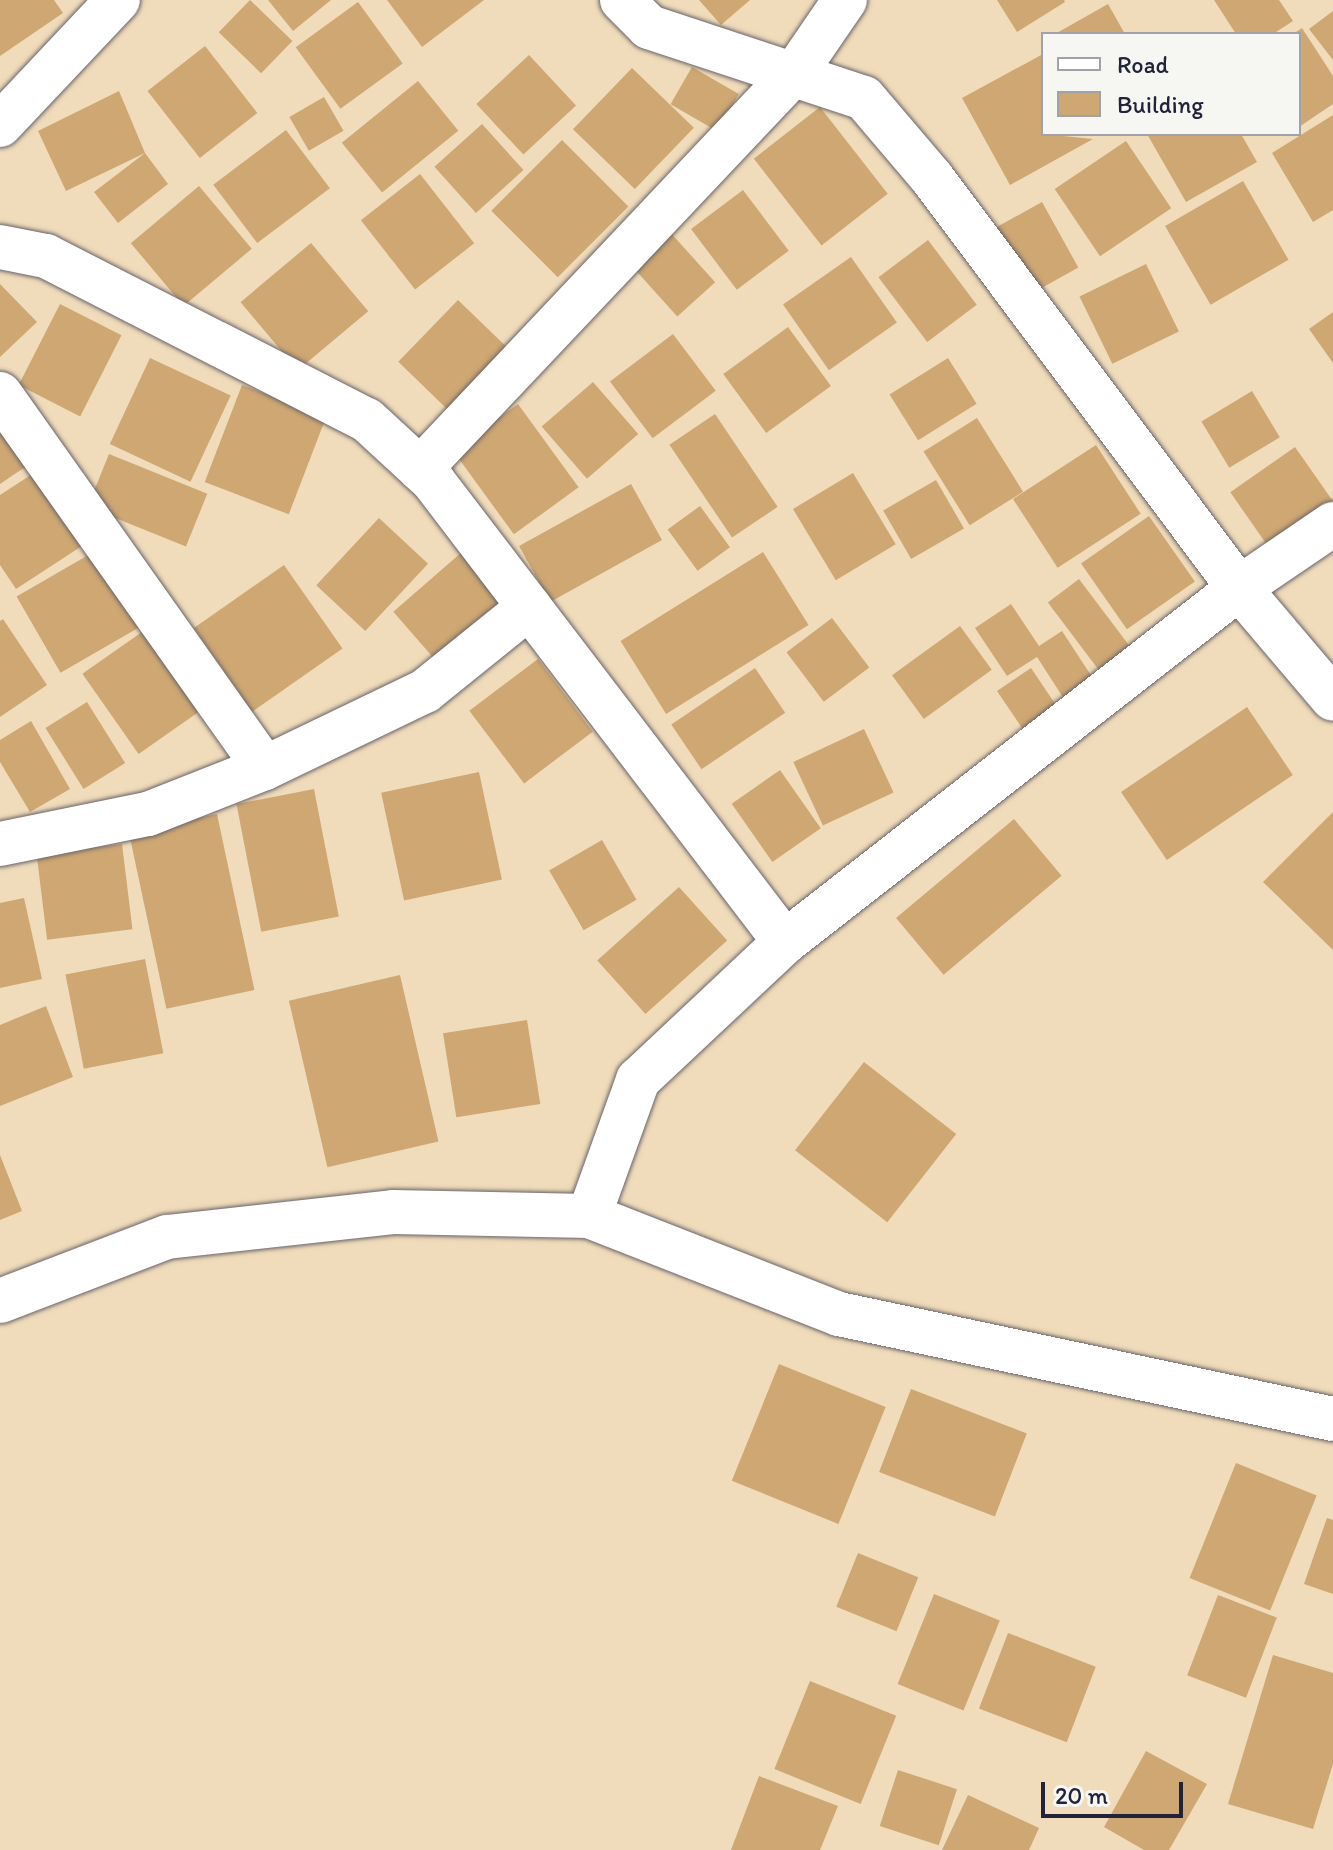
<!DOCTYPE html>
<html>
<head>
<meta charset="utf-8">
<style>
	body { margin:0 }
	#map { position:relative; width:1333px; height:1850px; overflow:hidden; background:#f0dcbb; font-family:Itim,sans-serif }
	div>[style] { position:absolute }
	.building>* { inset:0; background:#cea773; transform-origin:0 0 }
	.roads { filter:drop-shadow(0 0 2px #6a6368) drop-shadow(0 0 2px #6a6368) }
	.street>* { height:44px; margin:-22px; padding:0 22px; transform-origin:22px; border-radius:22px; background:#fff }
	span { translate:-50% -50%; white-space:nowrap; text-align:center; line-height:1.15; -webkit-text-stroke:8px #f6f6f2; paint-order:stroke }
	.legend { position:absolute; left:1041px; top:32px; width:260px; height:104px; box-sizing:border-box; background:#f6f6f2; border:2px solid #a1a1a9; margin:0; padding:10px 14px; list-style:none; font-size:24px; color:#22223b }
	.legend li { display:flex; align-items:center; gap:16px; height:40px }
	.legend b { width:40px; border:2px solid #a1a1a9 }
	.scale { position:absolute; left:1041px; top:1782px; width:142px; height:36px; box-sizing:border-box; border:4px solid #22223b; border-top:0; padding-left:10px; font-size:24px; line-height:28px; white-space:nowrap; color:#22223b; -webkit-text-stroke:6px #f6f6f2; paint-order:stroke }
</style>
</head>
<body>
<div id="map">
	<div class="building">
		<i style="clip-path:polygon(0 0,54px 0,63px 13px,0 56px)"></i>
		<i style="left:250px;top:0;width:59px;height:45px;rotate:44deg"></i>
		<i style="clip-path:polygon(268px 0,331px 0,293px 31px)"></i>
		<i style="clip-path:polygon(387px 0,484px 0,422px 47px)"></i>
		<i style="clip-path:polygon(699px 0,750px 0,721px 25px)"></i>
		<i style="clip-path:polygon(997px 0,1064px 0,1065px 2px,1017px 32px)"></i>
		<i style="clip-path:polygon(1214px 0,1279px 0,1293px 21px,1273px 34px,1236px 34px)"></i>
		<i style="left:358px;top:2px;width:76px;height:77px;rotate:54deg"></i>
		<i style="clip-path:polygon(1108px 4px,1125px 34px,1055px 34px)"></i>
		<i style="clip-path:polygon(1333px 11px,1333px 60px,1309px 29px)"></i>
		<i style="clip-path:polygon(1302px 28px,1333px 76px,1333px 104px,1299px 127px,1299px 34px,1293px 34px)"></i>
		<i style="left:205px;top:46px;width:85px;height:73px;rotate:52deg"></i>
		<i style="clip-path:polygon(1043px 54px,1043px 134px,1093px 139px,1010px 185px,962px 98px)"></i>
		<i style="left:529px;top:55px;width:69px;height:72px;rotate:47deg"></i>
		<i style="left:692px;top:67px;width:54px;height:43px;rotate:30deg"></i>
		<i style="left:632px;top:68px;width:86px;height:85px;rotate:44deg"></i>
		<i style="left:418px;top:81px;width:64px;height:98px;rotate:51deg"></i>
		<i style="clip-path:polygon(119px 91px,145px 153px,168px 184px,118px 223px,94px 192px,145px 153px,66px 191px,38px 131px)"></i>
		<i style="left:324px;top:97px;width:39px;height:40px;rotate:60deg"></i>
		<i style="left:820px;top:107px;width:110px;height:84px;rotate:52deg"></i>
		<i style="clip-path:polygon(1333px 115px,1333px 210px,1313px 222px,1272px 153px)"></i>
		<i style="left:482px;top:124px;width:62px;height:64px;rotate:48deg"></i>
		<i style="left:286px;top:130px;width:73px;height:91px;rotate:53deg"></i>
		<i style="clip-path:polygon(1147px 134px,1241px 134px,1257px 162px,1186px 202px)"></i>
		<i style="left:562px;top:140px;width:94px;height:100px;rotate:45deg"></i>
		<i style="left:1126px;top:141px;width:81px;height:86px;rotate:56deg"></i>
		<i style="left:420px;top:174px;width:88px;height:75px;rotate:52deg"></i>
		<i style="left:1243px;top:181px;width:91px;height:90px;rotate:60deg"></i>
		<i style="left:199px;top:186px;width:82px;height:89px;rotate:50deg"></i>
		<i style="left:743px;top:190px;width:76px;height:65px;rotate:53deg"></i>
		<i style="left:1042px;top:202px;width:75px;height:60px;rotate:61deg"></i>
		<i style="left:669px;top:231px;width:69px;height:51px;rotate:48deg"></i>
		<i style="left:928px;top:240px;width:81px;height:62px;rotate:53deg"></i>
		<i style="left:311px;top:243px;width:89px;height:92px;rotate:50deg"></i>
		<i style="left:851px;top:257px;width:80px;height:83px;rotate:55deg"></i>
		<i style="left:1146px;top:264px;width:75px;height:74px;rotate:64deg"></i>
		<i style="clip-path:polygon(0 284px,37px 322px,0 357px)"></i>
		<i style="left:458px;top:300px;width:80px;height:86px;rotate:44deg"></i>
		<i style="left:60px;top:304px;width:69px;height:91px;rotate:27deg"></i>
		<i style="clip-path:polygon(1333px 312px,1333px 363px,1309px 329px)"></i>
		<i style="left:788px;top:327px;width:73px;height:80px;rotate:54deg"></i>
		<i style="left:673px;top:334px;width:71px;height:79px;rotate:53deg"></i>
		<i style="left:150px;top:358px;width:89px;height:95px;rotate:25deg"></i>
		<i style="left:948px;top:358px;width:54px;height:69px;rotate:58deg"></i>
		<i style="left:593px;top:382px;width:69px;height:68px;rotate:49deg"></i>
		<i style="left:242px;top:385px;width:90px;height:104px;rotate:21deg"></i>
		<i style="left:1252px;top:391px;width:54px;height:59px;rotate:59deg"></i>
		<i style="left:518px;top:404px;width:103px;height:80px;rotate:54deg"></i>
		<i style="clip-path:polygon(0 405px,37px 459px,0 484px)"></i>
		<i style="left:715px;top:414px;width:112px;height:55px;rotate:56deg"></i>
		<i style="left:977px;top:418px;width:87px;height:63px;rotate:58deg"></i>
		<i style="left:1096px;top:445px;width:82px;height:99px;rotate:57deg"></i>
		<i style="left:1295px;top:447px;width:66px;height:79px;rotate:55deg"></i>
		<i style="left:109px;top:454px;width:106px;height:57px;rotate:22deg"></i>
		<i style="clip-path:polygon(40px 469px,88px 542px,16px 589px,0 565px,0 495px)"></i>
		<i style="left:853px;top:473px;width:83px;height:70px;rotate:59deg"></i>
		<i style="left:936px;top:480px;width:56px;height:61px;rotate:60deg"></i>
		<i style="left:631px;top:484px;width:64px;height:128px;rotate:61deg"></i>
		<i style="left:700px;top:506px;width:51px;height:40px;rotate:54deg"></i>
		<i style="left:1149px;top:516px;width:80px;height:83px;rotate:55deg"></i>
		<i style="left:379px;top:518px;width:67px;height:92px;rotate:43deg"></i>
		<i style="left:104px;top:546px;width:88px;height:101px;rotate:60deg"></i>
		<i style="left:462px;top:552px;width:66px;height:91px;rotate:49deg"></i>
		<i style="left:763px;top:552px;width:86px;height:168px;rotate:58deg"></i>
		<i style="left:284px;top:565px;width:102px;height:110px;rotate:55deg"></i>
		<i style="left:1079px;top:579px;width:89px;height:39px;rotate:53deg"></i>
		<i style="clip-path:polygon(1011px 604px,1039px 646px,1062px 631px,1096px 683px,1066px 702px,1037px 657px,1007px 676px,975px 628px)"></i>
		<i style="left:832px;top:618px;width:62px;height:57px;rotate:53deg"></i>
		<i style="clip-path:polygon(3px 619px,47px 685px,0 717px,0 621px)"></i>
		<i style="left:152px;top:625px;width:98px;height:85px;rotate:55deg"></i>
		<i style="left:960px;top:626px;width:54px;height:84px;rotate:54deg"></i>
		<i style="left:538px;top:659px;width:91px;height:86px;rotate:53deg"></i>
		<i style="left:755px;top:668px;width:54px;height:101px;rotate:56deg"></i>
		<i style="left:1031px;top:668px;width:50px;height:41px;rotate:56deg"></i>
		<i style="left:87px;top:702px;width:72px;height:49px;rotate:58deg"></i>
		<i style="left:1247px;top:707px;width:82px;height:152px;rotate:56deg"></i>
		<i style="clip-path:polygon(31px 721px,70px 789px,30px 812px,0 762px,0 740px)"></i>
		<i style="left:864px;top:729px;width:70px;height:78px;rotate:65deg"></i>
		<i style="left:780px;top:770px;width:71px;height:59px;rotate:55deg"></i>
		<i style="left:479px;top:772px;width:110px;height:100px;rotate:78deg"></i>
		<i style="left:314px;top:789px;width:130px;height:79px;rotate:79deg"></i>
		<i style="clip-path:polygon(1333px 812px,1333px 950px,1263px 882px)"></i>
		<i style="left:217px;top:814px;width:180px;height:90px;rotate:78deg"></i>
		<i style="left:1014px;top:819px;width:74px;height:154px;rotate:50deg"></i>
		<i style="left:602px;top:840px;width:69px;height:61px;rotate:60deg"></i>
		<i style="left:122px;top:844px;width:86px;height:86px;rotate:83deg"></i>
		<i style="left:679px;top:887px;width:72px;height:110px;rotate:48deg"></i>
		<i style="clip-path:polygon(24px 898px,42px 979px,0 988px,0 903px)"></i>
		<i style="left:145px;top:959px;width:96px;height:81px;rotate:79deg"></i>
		<i style="left:400px;top:975px;width:171px;height:114px;rotate:77deg"></i>
		<i style="clip-path:polygon(46px 1006px,73px 1077px,0 1106px,0 1025px)"></i>
		<i style="left:527px;top:1020px;width:85px;height:85px;rotate:81deg"></i>
		<i style="left:864px;top:1062px;width:117px;height:112px;rotate:38deg"></i>
		<i style="clip-path:polygon(0 1155px,22px 1211px,0 1220px)"></i>
		<i style="left:779px;top:1364px;width:115px;height:126px;rotate:22deg"></i>
		<i style="left:911px;top:1389px;width:124px;height:89px;rotate:21deg"></i>
		<i style="left:1236px;top:1463px;width:87px;height:124px;rotate:22deg"></i>
		<i style="clip-path:polygon(1327px 1518px,1333px 1520px,1333px 1594px,1304px 1584px)"></i>
		<i style="left:858px;top:1553px;width:65px;height:58px;rotate:22deg"></i>
		<i style="left:934px;top:1594px;width:71px;height:97px;rotate:22deg"></i>
		<i style="left:1218px;top:1595px;width:63px;height:86px;rotate:21deg"></i>
		<i style="left:1008px;top:1633px;width:94px;height:81px;rotate:21deg"></i>
		<i style="clip-path:polygon(1273px 1655px,1333px 1673px,1333px 1764px,1313px 1829px,1228px 1804px)"></i>
		<i style="left:810px;top:1681px;width:93px;height:95px;rotate:22deg"></i>
		<i style="clip-path:polygon(1146px 1751px,1207px 1784px,1169px 1850px,1144px 1850px,1104px 1827px)"></i>
		<i style="left:898px;top:1770px;width:62px;height:59px;rotate:18deg"></i>
		<i style="clip-path:polygon(759px 1776px,838px 1806px,820px 1850px,731px 1850px)"></i>
		<i style="clip-path:polygon(968px 1795px,1039px 1828px,1029px 1850px,942px 1850px)"></i>
	</div>
	<div class="roads">
		<div class="street">
			<i style="left:622px;top:0;width:38px;rotate:45deg"></i>
			<i style="left:649px;top:27px;width:226px;rotate:18.3deg"></i>
			<i style="left:864px;top:98px;width:105px;rotate:49.6deg"></i>
			<i style="left:932px;top:178px;width:512px;rotate:53.17deg"></i>
			<i style="left:1239px;top:588px;width:145px;rotate:49.7deg"></i>
			<i style="left:0;top:125px;width:172px;rotate:-46.7deg"></i>
			<i style="left:0;top:247px;width:47px;rotate:11.1deg"></i>
			<i style="left:46px;top:256px;width:360px;rotate:27.1deg"></i>
			<i style="left:367px;top:420px;width:90px;rotate:42.7deg"></i>
			<i style="left:433px;top:481px;width:580px;rotate:52.64deg"></i>
			<i style="left:0;top:394px;width:458px;rotate:54.7deg"></i>
			<i style="left:420px;top:469px;width:549px;rotate:-46.62deg"></i>
			<i style="left:797px;top:70px;width:85px;rotate:-55.6deg"></i>
			<i style="left:0;top:844px;width:151px;rotate:-11.5deg"></i>
			<i style="left:148px;top:814px;width:126px;rotate:-21.5deg"></i>
			<i style="left:265px;top:768px;width:178px;rotate:-25.7deg"></i>
			<i style="left:425px;top:691px;width:134px;rotate:-38.9deg"></i>
			<i style="left:589px;top:1216px;width:145px;rotate:-70.2deg"></i>
			<i style="left:638px;top:1080px;width:202px;rotate:-43.2deg"></i>
			<i style="left:785px;top:942px;width:576px;rotate:-37.94deg"></i>
			<i style="left:1239px;top:588px;width:114px;rotate:-34.2deg"></i>
			<i style="left:0;top:1301px;width:179px;rotate:-21deg"></i>
			<i style="left:167px;top:1237px;width:227px;rotate:-6.3deg"></i>
			<i style="left:393px;top:1212px;width:196px;rotate:1.2deg"></i>
			<i style="left:589px;top:1216px;width:269px;rotate:21.4deg"></i>
			<i style="left:839px;top:1314px;width:505px;rotate:12deg"></i>
		</div>
	</div>
	<ul class="legend">
	<li><b style="height:10px;background:#fff"></b>Road</li>
	<li><b style="height:22px;background:#cea773"></b>Building</li>
	</ul>
	<div class="scale">20 m</div>
</div>
</body>
</html>
